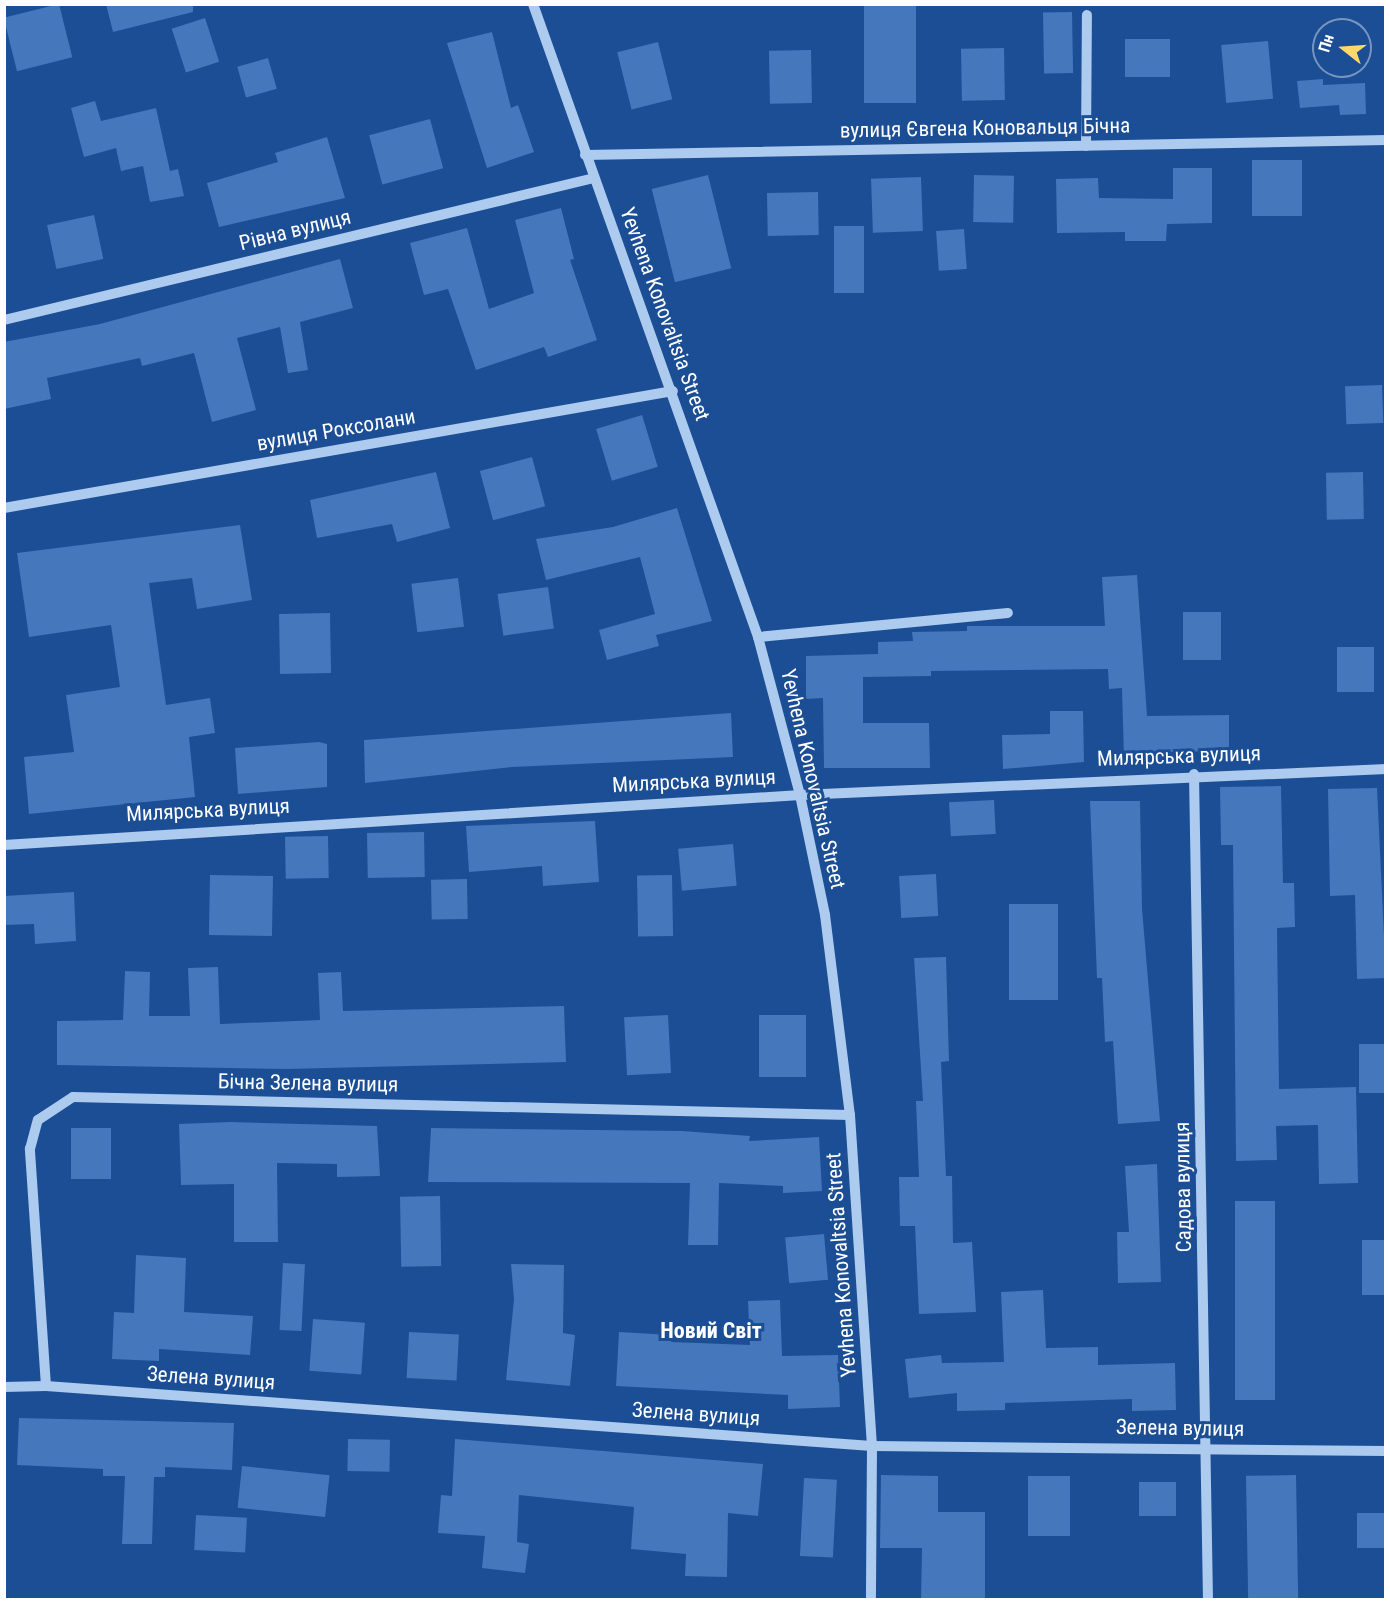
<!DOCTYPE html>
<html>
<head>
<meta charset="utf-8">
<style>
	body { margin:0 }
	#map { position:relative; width:1390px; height:1604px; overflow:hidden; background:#1b4e94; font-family:"Roboto Condensed",sans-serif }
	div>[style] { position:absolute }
	.building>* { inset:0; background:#47b; transform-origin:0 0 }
	.minor>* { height:10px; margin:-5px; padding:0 5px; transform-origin:5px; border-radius:5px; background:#adcaef }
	span { translate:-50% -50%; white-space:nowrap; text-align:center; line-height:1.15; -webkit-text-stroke:6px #1b4e94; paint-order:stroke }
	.street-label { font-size:21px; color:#fff }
	.neighbourhood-label { font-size:22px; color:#fff; font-weight:700 }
	.frame { position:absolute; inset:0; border:6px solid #fff; pointer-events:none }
	.north { position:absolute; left:1312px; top:18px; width:60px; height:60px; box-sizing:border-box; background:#1b4e94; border:2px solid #7695bf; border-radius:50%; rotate:287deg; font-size:16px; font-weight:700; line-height:24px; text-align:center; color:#fff }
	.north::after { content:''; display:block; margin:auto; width:21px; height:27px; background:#ffd76b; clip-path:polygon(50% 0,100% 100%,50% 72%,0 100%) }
</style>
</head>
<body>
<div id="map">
	<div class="building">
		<i style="left:59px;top:4px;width:55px;height:57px;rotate:76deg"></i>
		<i style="clip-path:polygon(106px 4px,193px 4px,193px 12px,113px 32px)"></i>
		<i style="left:864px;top:4px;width:52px;height:99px"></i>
		<i style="left:1072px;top:12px;width:61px;height:29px;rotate:89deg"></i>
		<i style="left:205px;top:18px;width:46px;height:35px;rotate:72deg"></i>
		<i style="clip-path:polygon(492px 32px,511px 108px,518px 105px,534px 152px,487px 168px,447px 43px)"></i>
		<i style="left:1125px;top:39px;width:45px;height:38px"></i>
		<i style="left:1268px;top:41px;width:58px;height:47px;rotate:85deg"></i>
		<i style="left:658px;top:42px;width:59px;height:42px;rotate:76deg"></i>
		<i style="left:1004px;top:48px;width:52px;height:43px;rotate:89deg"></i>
		<i style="left:811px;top:50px;width:53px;height:42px;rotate:89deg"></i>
		<i style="left:268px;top:58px;width:32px;height:32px;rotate:74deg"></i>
		<i style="clip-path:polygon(1323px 79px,1323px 85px,1365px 83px,1366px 114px,1340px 115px,1339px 105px,1300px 108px,1297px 81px)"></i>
		<i style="clip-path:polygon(95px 101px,101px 121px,156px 108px,170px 171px,178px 169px,184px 196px,150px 202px,143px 166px,121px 171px,116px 148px,84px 157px,71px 108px)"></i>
		<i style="left:430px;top:119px;width:51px;height:63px;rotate:75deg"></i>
		<i style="clip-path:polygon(327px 137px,345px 198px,219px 227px,207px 183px,278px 162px,275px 153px)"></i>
		<i style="left:1302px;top:160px;width:56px;height:50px;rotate:90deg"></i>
		<i style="clip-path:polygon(1173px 168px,1212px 168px,1212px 223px,1167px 224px,1166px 241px,1125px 241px,1125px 232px,1057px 233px,1056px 179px,1098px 178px,1099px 198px,1173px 199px)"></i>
		<i style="left:708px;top:175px;width:96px;height:58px;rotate:76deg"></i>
		<i style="left:974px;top:175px;width:40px;height:47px;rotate:1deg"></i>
		<i style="left:921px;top:177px;width:54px;height:50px;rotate:88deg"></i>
		<i style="left:818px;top:192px;width:43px;height:51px;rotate:89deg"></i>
		<i style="clip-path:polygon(561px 208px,574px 259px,570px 260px,597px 340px,548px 357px,544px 347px,476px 370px,448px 289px,424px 295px,410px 243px,467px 228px,489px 309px,534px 293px,515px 220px)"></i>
		<i style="left:94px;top:215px;width:45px;height:48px;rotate:78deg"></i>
		<i style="left:834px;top:226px;width:30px;height:67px"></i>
		<i style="left:964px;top:229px;width:40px;height:28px;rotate:86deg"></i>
		<i style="clip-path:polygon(340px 259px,353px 308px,300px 322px,308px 370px,288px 373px,280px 327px,237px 338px,256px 410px,212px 422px,194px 353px,142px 366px,140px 358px,47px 378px,51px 399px,4px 409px,4px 342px,100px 324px)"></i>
		<i style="left:1382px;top:385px;width:38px;height:37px;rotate:88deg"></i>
		<i style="left:642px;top:415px;width:54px;height:48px;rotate:73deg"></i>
		<i style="left:532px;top:457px;width:51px;height:54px;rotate:75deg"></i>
		<i style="clip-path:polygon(436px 472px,450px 528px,397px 542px,392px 524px,317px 538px,310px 500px)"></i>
		<i style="left:1363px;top:472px;width:47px;height:37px;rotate:89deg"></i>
		<i style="clip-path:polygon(677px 508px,712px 621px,656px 635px,659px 646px,607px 660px,599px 630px,655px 614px,640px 557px,546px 580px,536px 539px,613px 527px)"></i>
		<i style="clip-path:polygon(240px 525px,252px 600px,197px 609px,192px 578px,149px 583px,166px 705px,210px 698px,215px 733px,189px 737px,195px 797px,29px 814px,24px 757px,74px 752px,66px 695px,120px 687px,111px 625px,29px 637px,17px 553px)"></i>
		<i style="clip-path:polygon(1137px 575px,1147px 716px,1229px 715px,1229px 751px,1161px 752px,1161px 759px,1124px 760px,1122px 688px,1109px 689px,1108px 669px,931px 671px,931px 676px,863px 677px,863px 723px,929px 723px,930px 768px,824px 768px,823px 698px,806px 699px,806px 656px,878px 654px,878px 642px,913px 641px,912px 632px,967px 631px,967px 626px,1105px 626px,1102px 577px)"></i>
		<i style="left:458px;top:578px;width:49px;height:47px;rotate:83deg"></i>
		<i style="left:548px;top:587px;width:42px;height:51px;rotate:82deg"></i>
		<i style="left:1183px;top:612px;width:38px;height:48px"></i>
		<i style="left:330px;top:613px;width:60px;height:51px;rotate:89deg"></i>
		<i style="left:1337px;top:647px;width:37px;height:45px"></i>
		<i style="clip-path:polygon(1050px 711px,1083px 711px,1084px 762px,1003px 769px,1002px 735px,1050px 734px)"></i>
		<i style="clip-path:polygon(731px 713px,733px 757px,512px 767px,365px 783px,364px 740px)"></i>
		<i style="clip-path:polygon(319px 742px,327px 744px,327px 787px,238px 794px,235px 748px)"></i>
		<i style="clip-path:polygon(1281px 786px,1283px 883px,1294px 883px,1295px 927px,1277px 928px,1279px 1089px,1356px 1087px,1358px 1183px,1319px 1184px,1318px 1125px,1276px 1126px,1277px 1160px,1236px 1161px,1233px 845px,1221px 845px,1220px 787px)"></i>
		<i style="clip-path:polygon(1377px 788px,1386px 978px,1357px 979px,1355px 895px,1330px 896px,1328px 789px)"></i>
		<i style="left:994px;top:800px;width:34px;height:45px;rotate:87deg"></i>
		<i style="clip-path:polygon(1090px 801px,1140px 801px,1142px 909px,1160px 1121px,1118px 1124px,1113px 1041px,1105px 1042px,1102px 978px,1097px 978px)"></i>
		<i style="clip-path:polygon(595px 821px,599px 882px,543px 886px,542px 866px,469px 872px,466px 826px)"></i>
		<i style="left:424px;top:832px;width:45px;height:57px;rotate:89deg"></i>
		<i style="left:328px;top:836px;width:42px;height:43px;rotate:89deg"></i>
		<i style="left:733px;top:844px;width:42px;height:55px;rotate:85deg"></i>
		<i style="left:936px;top:874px;width:42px;height:37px;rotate:87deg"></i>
		<i style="left:210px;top:875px;width:63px;height:60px;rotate:1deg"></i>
		<i style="left:672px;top:875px;width:61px;height:35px;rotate:89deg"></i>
		<i style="left:467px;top:879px;width:40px;height:36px;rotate:89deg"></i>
		<i style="clip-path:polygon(74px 892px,76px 941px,35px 944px,34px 924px,4px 925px,4px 896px)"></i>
		<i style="left:1058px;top:904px;width:96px;height:49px;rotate:90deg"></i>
		<i style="clip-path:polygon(946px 957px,949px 1061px,941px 1062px,946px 1176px,952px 1176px,953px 1243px,972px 1242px,976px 1312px,919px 1314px,915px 1226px,900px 1226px,899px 1177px,919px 1177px,916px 1101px,923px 1101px,914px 958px)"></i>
		<i style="clip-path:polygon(218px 967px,220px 1024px,320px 1020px,318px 973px,341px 972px,343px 1011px,564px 1006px,566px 1062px,287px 1069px,57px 1065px,57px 1021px,123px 1020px,125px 971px,150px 972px,149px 1016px,190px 1016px,188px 968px)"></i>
		<i style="left:668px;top:1015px;width:58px;height:44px;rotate:87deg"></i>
		<i style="left:759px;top:1015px;width:47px;height:62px"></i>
		<i style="left:1386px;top:1044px;width:49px;height:27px;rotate:90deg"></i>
		<i style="clip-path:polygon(230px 1122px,377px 1126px,380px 1176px,337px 1177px,337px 1164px,277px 1163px,278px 1242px,234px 1242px,234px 1184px,181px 1185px,179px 1124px)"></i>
		<i style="left:71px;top:1128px;width:40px;height:51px"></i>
		<i style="clip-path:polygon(431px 1128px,682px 1131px,750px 1136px,749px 1141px,819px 1137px,822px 1191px,783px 1193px,783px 1186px,719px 1183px,718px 1245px,688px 1245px,690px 1183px,428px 1182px)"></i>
		<i style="clip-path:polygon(1157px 1164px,1161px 1282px,1118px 1283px,1117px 1232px,1129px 1232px,1125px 1166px)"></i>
		<i style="left:440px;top:1196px;width:70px;height:40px;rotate:89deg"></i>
		<i style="left:1235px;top:1201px;width:40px;height:199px"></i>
		<i style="left:824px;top:1234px;width:46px;height:39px;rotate:85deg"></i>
		<i style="left:1386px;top:1240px;width:55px;height:24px;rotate:90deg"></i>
		<i style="clip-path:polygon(136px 1255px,186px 1258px,184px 1312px,253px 1316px,250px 1355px,159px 1349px,159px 1361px,112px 1359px,114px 1312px,134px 1313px)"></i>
		<i style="left:283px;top:1263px;width:22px;height:67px;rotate:3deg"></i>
		<i style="clip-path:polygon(511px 1264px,564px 1265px,563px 1333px,575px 1335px,570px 1386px,506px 1380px,514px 1299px)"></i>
		<i style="clip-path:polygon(1043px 1290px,1046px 1348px,1098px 1347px,1098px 1365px,1175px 1363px,1176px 1410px,1132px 1411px,1132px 1399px,1005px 1403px,1005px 1410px,957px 1411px,957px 1393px,909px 1398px,905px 1359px,941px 1355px,942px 1363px,1004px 1362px,1001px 1292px)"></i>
		<i style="clip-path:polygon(780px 1300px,782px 1356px,838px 1355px,840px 1407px,788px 1409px,788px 1395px,616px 1386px,619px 1332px,671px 1335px,671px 1342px,750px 1345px,748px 1301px)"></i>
		<i style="left:313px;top:1319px;width:52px;height:52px;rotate:4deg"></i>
		<i style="left:409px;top:1332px;width:50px;height:46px;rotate:3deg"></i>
		<i style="clip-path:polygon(19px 1418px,234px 1423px,232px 1470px,165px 1467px,165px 1477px,154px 1477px,152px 1544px,122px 1544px,125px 1476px,103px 1476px,103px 1469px,17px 1465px)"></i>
		<i style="left:348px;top:1439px;width:42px;height:32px;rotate:1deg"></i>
		<i style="clip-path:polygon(455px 1439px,763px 1464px,758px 1516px,728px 1513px,727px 1577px,685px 1576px,686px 1554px,631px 1549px,634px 1507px,519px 1495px,517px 1542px,529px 1544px,525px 1573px,482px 1568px,485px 1536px,438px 1533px,441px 1495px,452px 1496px)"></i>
		<i style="left:242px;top:1466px;width:88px;height:42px;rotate:6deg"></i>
		<i style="clip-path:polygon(881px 1475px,938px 1476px,938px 1512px,985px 1512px,985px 1599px,921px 1599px,922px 1548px,880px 1548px)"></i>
		<i style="left:1296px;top:1475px;width:124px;height:50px;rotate:89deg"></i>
		<i style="left:1028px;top:1476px;width:42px;height:60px"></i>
		<i style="left:804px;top:1478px;width:33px;height:78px;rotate:3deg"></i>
		<i style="left:1139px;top:1482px;width:37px;height:34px"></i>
		<i style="left:1357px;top:1513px;width:29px;height:35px"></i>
		<i style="left:196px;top:1515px;width:51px;height:35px;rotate:3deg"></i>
	</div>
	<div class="minor">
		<i style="left:533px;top:4px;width:672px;rotate:70.43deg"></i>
		<i style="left:758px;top:637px;width:163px;rotate:75.1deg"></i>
		<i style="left:800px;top:795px;width:123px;rotate:78.2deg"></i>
		<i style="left:825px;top:915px;width:202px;rotate:82.9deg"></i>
		<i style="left:850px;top:1115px;width:332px;rotate:86.2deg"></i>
		<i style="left:872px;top:1446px;width:154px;rotate:90.4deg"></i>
		<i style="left:1086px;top:146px;width:131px;rotate:-89.6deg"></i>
		<i style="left:585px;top:155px;width:801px;rotate:-1.07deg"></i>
		<i style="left:4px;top:320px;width:607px;rotate:-13.53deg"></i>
		<i style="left:4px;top:508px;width:679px;rotate:-9.92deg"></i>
		<i style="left:758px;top:637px;width:251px;rotate:-5.5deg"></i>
		<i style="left:1194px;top:774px;width:826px;rotate:89.03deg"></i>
		<i style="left:4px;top:845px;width:798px;rotate:-3.59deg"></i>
		<i style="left:800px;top:795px;width:587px;rotate:-2.54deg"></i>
		<i style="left:46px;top:1386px;width:238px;rotate:-93.9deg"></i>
		<i style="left:30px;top:1149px;width:30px;rotate:-75deg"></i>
		<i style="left:38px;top:1120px;width:42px;rotate:-33.3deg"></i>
		<i style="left:73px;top:1097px;width:777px;rotate:1.33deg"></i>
		<i style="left:4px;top:1387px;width:42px;rotate:-1.4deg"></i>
		<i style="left:46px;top:1386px;width:828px;rotate:4.15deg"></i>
		<i style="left:872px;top:1446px;width:514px;rotate:0.56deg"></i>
	</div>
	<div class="street-label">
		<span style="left:985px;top:128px;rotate:-1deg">вулиця Євгена Коновальця Бічна</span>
		<span style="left:295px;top:230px;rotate:-14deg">Рівна вулиця</span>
		<span style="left:665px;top:314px;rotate:70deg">Yevhena Konovaltsia Street</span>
		<span style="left:336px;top:430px;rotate:-10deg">вулиця Роксолани</span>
		<span style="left:1179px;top:756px;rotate:-2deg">Милярська вулиця</span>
		<span style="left:813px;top:779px;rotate:77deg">Yevhena Konovaltsia Street</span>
		<span style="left:694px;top:781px;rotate:-3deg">Милярська вулиця</span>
		<span style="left:208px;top:810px;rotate:-3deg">Милярська вулиця</span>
		<span style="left:308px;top:1083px;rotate:1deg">Бічна Зелена вулиця</span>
		<span style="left:1183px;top:1187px;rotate:-91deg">Садова вулиця</span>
		<span style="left:841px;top:1265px;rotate:-94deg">Yevhena Konovaltsia Street</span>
		<span style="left:211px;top:1378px;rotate:4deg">Зелена вулиця</span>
		<span style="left:696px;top:1414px;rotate:4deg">Зелена вулиця</span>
		<span style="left:1180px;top:1428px;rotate:1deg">Зелена вулиця</span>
	</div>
	<div class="neighbourhood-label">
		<span style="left:711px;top:1331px">Новий Світ</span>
	</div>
	<div class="frame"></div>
	<div class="north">Пн</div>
</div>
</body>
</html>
